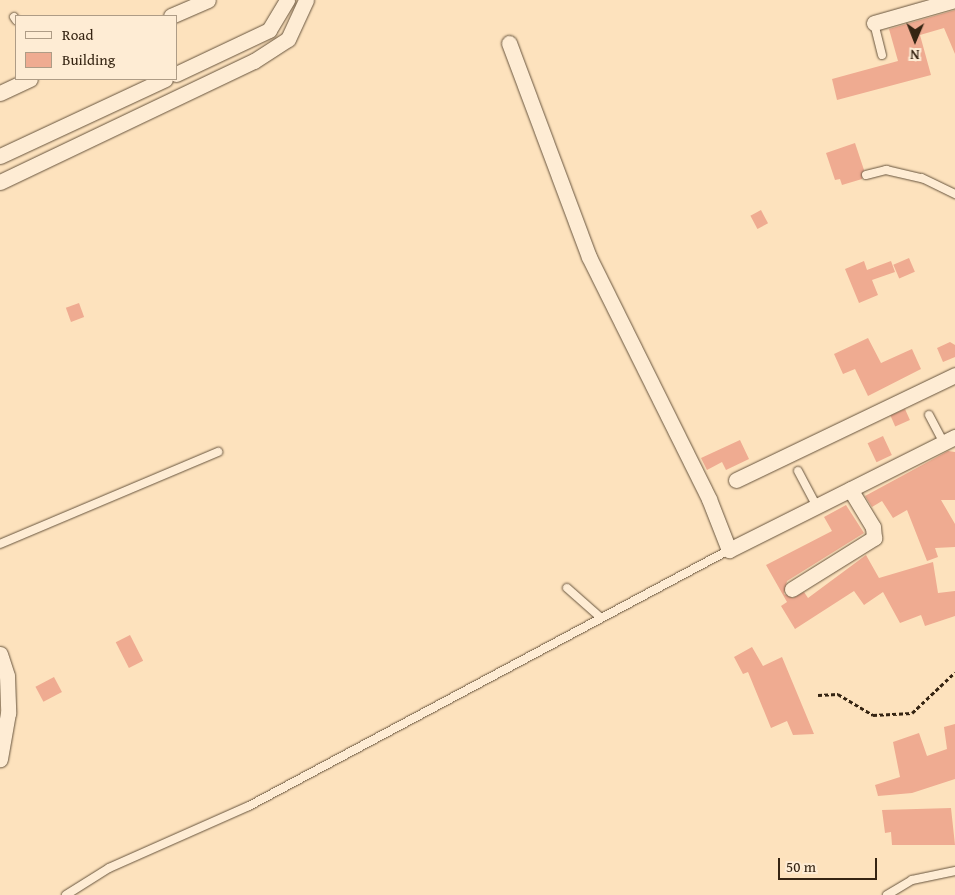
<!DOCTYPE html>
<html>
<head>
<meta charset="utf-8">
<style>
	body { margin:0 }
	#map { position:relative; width:955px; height:895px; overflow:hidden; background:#fde2bd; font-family:"Gentium Book Plus",serif }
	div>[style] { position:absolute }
	.building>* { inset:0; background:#efab91; transform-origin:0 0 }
	.path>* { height:2.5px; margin-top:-1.25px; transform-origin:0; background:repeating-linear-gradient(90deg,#352412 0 4px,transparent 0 6.5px) }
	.roads { filter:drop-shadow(0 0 1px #67543d) drop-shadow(0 0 1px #67543d) }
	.service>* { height:8px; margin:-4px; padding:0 4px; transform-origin:4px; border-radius:4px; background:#feecd4 }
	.minor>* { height:15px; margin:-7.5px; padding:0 7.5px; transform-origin:7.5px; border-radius:7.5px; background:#feecd4 }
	span { translate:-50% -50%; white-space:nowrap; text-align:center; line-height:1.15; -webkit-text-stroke:4px #feecd4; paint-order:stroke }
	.legend { position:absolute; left:15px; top:15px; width:162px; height:65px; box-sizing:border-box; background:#feecd4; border:1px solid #ae9c86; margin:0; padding:6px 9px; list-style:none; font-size:15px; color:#352412 }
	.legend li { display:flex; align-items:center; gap:10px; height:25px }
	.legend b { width:25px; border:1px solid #ae9c86 }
	.north { position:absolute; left:890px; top:15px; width:50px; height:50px; -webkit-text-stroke:4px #feecd4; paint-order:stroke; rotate:181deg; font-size:14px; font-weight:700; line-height:20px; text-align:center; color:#352412 }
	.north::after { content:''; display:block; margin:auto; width:18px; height:22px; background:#352412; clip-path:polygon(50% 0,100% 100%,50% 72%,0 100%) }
	.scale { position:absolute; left:778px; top:858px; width:99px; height:22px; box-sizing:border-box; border:2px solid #352412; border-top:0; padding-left:6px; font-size:15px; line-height:18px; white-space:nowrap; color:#352412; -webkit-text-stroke:4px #feecd4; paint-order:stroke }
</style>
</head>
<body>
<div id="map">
	<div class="building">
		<i style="clip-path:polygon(955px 10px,955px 54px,944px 28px,920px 35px,931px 75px,837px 100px,832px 79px,898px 61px,889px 29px)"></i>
		<i style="clip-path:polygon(855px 143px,864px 170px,862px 179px,842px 185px,840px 179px,835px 180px,826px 153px)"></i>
		<i style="left:761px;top:210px;width:15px;height:12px;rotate:62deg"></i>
		<i style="left:909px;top:258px;width:15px;height:17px;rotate:67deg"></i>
		<i style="clip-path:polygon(864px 261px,867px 270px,891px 261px,895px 272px,872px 280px,878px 295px,859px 303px,845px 269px)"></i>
		<i style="left:79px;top:303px;width:15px;height:14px;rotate:70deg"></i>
		<i style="clip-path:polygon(868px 338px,881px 363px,912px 349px,921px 369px,868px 396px,855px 369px,843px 374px,834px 354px)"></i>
		<i style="clip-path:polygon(950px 342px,955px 345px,955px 357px,943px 362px,937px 348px)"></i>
		<i style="left:905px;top:409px;width:12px;height:16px;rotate:66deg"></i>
		<i style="left:883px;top:436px;width:21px;height:17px;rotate:65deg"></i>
		<i style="clip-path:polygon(740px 440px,749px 459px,726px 470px,722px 462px,707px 470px,701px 458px)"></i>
		<i style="clip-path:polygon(948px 451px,955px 452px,955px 500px,941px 500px,955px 524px,955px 547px,935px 548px,938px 557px,927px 561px,907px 510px,893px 518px,882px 501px,872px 507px,865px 496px)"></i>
		<i style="clip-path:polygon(846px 505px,864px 533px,787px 581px,784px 594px,793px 598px,804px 592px,808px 598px,866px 555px,879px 578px,933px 562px,938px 593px,955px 591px,955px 616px,925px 626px,921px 615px,900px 623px,883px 592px,864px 605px,854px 591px,795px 629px,781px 606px,787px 602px,766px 565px,832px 531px,824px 517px)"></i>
		<i style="left:130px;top:635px;width:29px;height:16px;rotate:63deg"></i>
		<i style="clip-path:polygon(752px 647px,763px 666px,782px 657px,814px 734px,793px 735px,787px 721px,771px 728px,748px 672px,743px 674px,734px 657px)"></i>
		<i style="left:54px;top:677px;width:17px;height:21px;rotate:62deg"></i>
		<i style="clip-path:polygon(955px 724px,955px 779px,912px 793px,878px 796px,875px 785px,900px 777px,893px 742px,919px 733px,927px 756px,947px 749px,944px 727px)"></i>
		<i style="clip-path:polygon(951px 808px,955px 845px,892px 845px,891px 832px,885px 833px,882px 810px)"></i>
	</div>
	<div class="path">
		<i style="left:818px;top:695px;width:20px;rotate:-3deg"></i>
		<i style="left:838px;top:694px;width:41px;rotate:31deg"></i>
		<i style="left:873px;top:715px;width:39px;rotate:-3deg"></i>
		<i style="left:912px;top:713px;width:59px;rotate:-43.6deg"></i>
	</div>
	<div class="roads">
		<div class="service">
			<i style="left:14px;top:17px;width:4px;rotate:56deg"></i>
			<i style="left:874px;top:23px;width:33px;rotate:76deg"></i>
			<i style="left:866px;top:175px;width:21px;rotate:-14deg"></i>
			<i style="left:886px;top:170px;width:37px;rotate:13deg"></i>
			<i style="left:922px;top:178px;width:37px;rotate:26deg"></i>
			<i style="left:929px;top:415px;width:32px;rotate:62deg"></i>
			<i style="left:798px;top:471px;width:40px;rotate:62deg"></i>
			<i style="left:0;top:544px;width:237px;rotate:-22.9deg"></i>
			<i style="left:567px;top:588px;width:44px;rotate:41.3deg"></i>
			<i style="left:66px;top:895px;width:51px;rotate:-32.1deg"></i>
			<i style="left:109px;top:868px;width:153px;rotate:-23.9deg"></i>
			<i style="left:249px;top:806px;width:544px;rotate:-28.07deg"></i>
			<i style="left:887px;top:895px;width:29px;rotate:-31deg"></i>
			<i style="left:912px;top:880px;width:44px;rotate:-11.8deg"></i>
		</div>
		<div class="minor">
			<i style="left:171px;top:16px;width:40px;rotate:-23.4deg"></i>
			<i style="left:874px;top:23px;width:84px;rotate:-15.9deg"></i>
			<i style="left:509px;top:43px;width:228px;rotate:69.5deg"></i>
			<i style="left:589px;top:257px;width:270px;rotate:63.6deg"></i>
			<i style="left:709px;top:499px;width:55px;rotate:68.6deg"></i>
			<i style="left:729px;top:550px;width:253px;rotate:-26.6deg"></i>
			<i style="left:176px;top:74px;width:103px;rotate:-25.3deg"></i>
			<i style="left:269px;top:30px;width:35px;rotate:-59deg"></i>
			<i style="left:0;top:93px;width:33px;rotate:-25deg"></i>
			<i style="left:0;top:156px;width:182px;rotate:-25deg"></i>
			<i style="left:0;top:182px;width:281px;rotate:-25.5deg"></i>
			<i style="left:254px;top:61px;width:40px;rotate:-32.9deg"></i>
			<i style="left:288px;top:39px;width:43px;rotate:-65.2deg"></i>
			<i style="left:736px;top:480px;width:243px;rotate:-25.6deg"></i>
			<i style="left:792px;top:589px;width:97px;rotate:-31.9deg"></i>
			<i style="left:874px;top:538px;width:11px;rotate:-95deg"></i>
			<i style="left:873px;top:527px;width:44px;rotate:-121.2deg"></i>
			<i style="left:0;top:654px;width:23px;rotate:72deg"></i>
			<i style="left:7px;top:676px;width:37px;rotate:88deg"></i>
			<i style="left:8px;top:713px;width:47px;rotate:99.9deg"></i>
		</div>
	</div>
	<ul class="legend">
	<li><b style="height:6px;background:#feecd4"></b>Road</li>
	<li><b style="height:14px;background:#efab91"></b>Building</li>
	</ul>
	<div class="north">N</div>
	<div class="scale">50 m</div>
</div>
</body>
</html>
